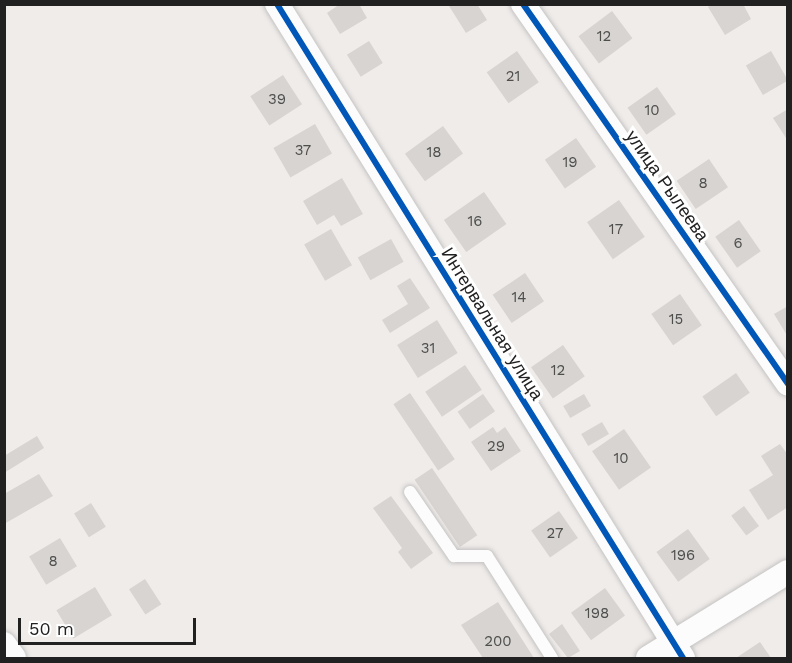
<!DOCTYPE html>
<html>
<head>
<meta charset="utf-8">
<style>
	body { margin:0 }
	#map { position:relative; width:792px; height:663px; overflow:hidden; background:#efecea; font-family:"Work Sans",sans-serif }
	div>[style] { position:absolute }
	.building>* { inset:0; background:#d7d4d2; transform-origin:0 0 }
	.roads { filter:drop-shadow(0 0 2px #c5c3c2) drop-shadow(0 0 2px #c5c3c2) }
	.lane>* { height:12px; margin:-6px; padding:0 6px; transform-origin:6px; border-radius:6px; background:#fdfcfc }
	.street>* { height:24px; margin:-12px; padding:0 12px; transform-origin:12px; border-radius:12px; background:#fdfcfc }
	.cycleway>* { height:6px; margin:-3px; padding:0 3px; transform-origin:3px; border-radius:3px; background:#0057b8 }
	span { translate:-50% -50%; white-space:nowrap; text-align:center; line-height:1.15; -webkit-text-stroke:6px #fff; paint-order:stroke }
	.number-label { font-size:15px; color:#4e4e4d }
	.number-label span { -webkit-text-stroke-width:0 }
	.street-label { font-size:18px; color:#212121 }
	.frame { position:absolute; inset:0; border:6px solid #212121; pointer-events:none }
	.scale { position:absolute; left:18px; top:618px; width:178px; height:27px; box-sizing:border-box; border:3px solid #212121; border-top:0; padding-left:8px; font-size:18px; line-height:21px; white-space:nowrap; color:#212121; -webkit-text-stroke:4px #fff; paint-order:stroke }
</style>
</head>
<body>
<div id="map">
	<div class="building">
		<i style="clip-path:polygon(340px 4px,359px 4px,367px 18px,340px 34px,327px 13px)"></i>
		<i style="clip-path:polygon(477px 4px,487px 20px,466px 33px,449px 6px)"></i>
		<i style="clip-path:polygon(712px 4px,743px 4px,751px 19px,725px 35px,708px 7px)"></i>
		<i style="left:612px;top:11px;width:34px;height:42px;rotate:53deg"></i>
		<i style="left:369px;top:41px;width:26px;height:26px;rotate:58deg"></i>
		<i style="left:517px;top:51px;width:38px;height:37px;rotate:55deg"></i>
		<i style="left:771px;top:51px;width:34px;height:29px;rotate:60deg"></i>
		<i style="left:283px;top:75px;width:35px;height:39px;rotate:57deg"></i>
		<i style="left:657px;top:87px;width:33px;height:36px;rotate:55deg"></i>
		<i style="clip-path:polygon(788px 109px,788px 141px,773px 118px)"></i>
		<i style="left:315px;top:124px;width:34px;height:48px;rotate:60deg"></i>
		<i style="left:443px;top:126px;width:34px;height:47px;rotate:54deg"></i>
		<i style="left:576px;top:138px;width:35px;height:38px;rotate:55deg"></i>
		<i style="left:709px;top:159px;width:34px;height:39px;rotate:56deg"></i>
		<i style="clip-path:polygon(342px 178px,363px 214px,341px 226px,334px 215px,317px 225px,303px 201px)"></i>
		<i style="left:484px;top:192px;width:39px;height:49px;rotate:55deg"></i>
		<i style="left:619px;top:200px;width:45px;height:39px;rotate:55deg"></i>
		<i style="left:739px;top:220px;width:38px;height:29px;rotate:55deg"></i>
		<i style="left:331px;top:229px;width:42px;height:31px;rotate:60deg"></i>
		<i style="left:391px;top:239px;width:26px;height:38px;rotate:61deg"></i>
		<i style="left:525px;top:273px;width:34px;height:39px;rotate:56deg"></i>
		<i style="clip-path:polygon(410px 278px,430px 308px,390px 333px,382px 320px,408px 304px,397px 286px)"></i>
		<i style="left:680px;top:294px;width:38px;height:35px;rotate:55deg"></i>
		<i style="clip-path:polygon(788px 306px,788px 337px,774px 314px)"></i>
		<i style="left:437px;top:320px;width:39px;height:47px;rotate:58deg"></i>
		<i style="left:563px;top:345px;width:38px;height:39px;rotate:55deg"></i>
		<i style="left:465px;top:365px;width:30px;height:48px;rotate:56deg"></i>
		<i style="left:736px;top:373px;width:24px;height:41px;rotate:55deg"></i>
		<i style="left:410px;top:393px;width:80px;height:20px;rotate:56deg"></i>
		<i style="left:483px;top:394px;width:21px;height:31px;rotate:55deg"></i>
		<i style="left:584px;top:394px;width:14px;height:24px;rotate:60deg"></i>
		<i style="left:602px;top:422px;width:14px;height:24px;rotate:60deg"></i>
		<i style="clip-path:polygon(493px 427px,497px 433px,505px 427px,521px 451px,491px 471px,471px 442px)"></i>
		<i style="left:624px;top:429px;width:47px;height:39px;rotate:55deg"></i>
		<i style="clip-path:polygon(37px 436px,44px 448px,4px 473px,4px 456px)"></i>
		<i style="clip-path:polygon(780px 444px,788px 455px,788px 507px,768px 520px,749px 490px,773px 475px,761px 456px)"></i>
		<i style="left:432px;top:468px;width:81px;height:21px;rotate:56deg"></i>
		<i style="clip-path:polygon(39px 474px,53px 496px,4px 524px,4px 494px)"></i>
		<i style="clip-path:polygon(391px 496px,433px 553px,411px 569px,398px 552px,402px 548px,373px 508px)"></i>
		<i style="left:91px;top:503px;width:28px;height:20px;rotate:58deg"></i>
		<i style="left:744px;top:506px;width:25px;height:16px;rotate:53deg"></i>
		<i style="left:559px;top:511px;width:33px;height:34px;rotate:55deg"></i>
		<i style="left:688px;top:529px;width:37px;height:39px;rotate:54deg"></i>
		<i style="left:60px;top:538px;width:33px;height:36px;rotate:59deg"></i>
		<i style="left:145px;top:579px;width:30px;height:19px;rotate:57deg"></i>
		<i style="left:95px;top:587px;width:33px;height:45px;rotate:59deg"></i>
		<i style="left:605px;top:588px;width:34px;height:42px;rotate:54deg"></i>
		<i style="clip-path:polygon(498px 602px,534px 658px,483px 658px,461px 625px)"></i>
		<i style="clip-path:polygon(562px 624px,580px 651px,568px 658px,549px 634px)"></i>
		<i style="clip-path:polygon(760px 642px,771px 658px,736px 658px)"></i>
	</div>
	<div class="roads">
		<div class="lane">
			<i style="left:410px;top:492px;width:78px;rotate:55.5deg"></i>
			<i style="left:454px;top:556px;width:33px"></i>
			<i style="left:487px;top:556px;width:121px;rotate:57.5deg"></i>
		</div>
		<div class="street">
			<i style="left:277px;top:4px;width:770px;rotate:58.17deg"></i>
			<i style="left:523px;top:4px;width:463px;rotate:55.1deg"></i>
			<i style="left:4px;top:644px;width:17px;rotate:54deg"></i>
			<i style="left:648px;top:658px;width:164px;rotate:-31.6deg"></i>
		</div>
	</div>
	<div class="cycleway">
		<i style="left:277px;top:4px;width:770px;rotate:58.17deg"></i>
		<i style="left:523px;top:4px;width:463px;rotate:55.1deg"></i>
	</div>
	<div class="number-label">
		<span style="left:604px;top:37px">12</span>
		<span style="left:513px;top:77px">21</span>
		<span style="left:277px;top:100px">39</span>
		<span style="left:652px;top:111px">10</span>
		<span style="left:303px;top:151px">37</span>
		<span style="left:434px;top:153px">18</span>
		<span style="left:570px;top:163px">19</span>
		<span style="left:703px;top:184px">8</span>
		<span style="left:475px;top:222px">16</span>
		<span style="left:616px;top:230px">17</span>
		<span style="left:738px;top:244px">6</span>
		<span style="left:519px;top:298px">14</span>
		<span style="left:676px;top:320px">15</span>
		<span style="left:428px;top:349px">31</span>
		<span style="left:558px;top:371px">12</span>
		<span style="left:496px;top:447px">29</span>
		<span style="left:621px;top:459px">10</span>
		<span style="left:555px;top:534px">27</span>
		<span style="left:683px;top:556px">196</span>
		<span style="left:53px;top:562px">8</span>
		<span style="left:597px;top:614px">198</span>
		<span style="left:498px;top:642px">200</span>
	</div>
	<div class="street-label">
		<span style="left:667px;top:186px;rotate:55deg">улица Рылеева</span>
		<span style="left:492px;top:324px;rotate:58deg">Интервальная улица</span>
	</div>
	<div class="frame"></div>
	<div class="scale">50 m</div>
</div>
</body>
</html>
